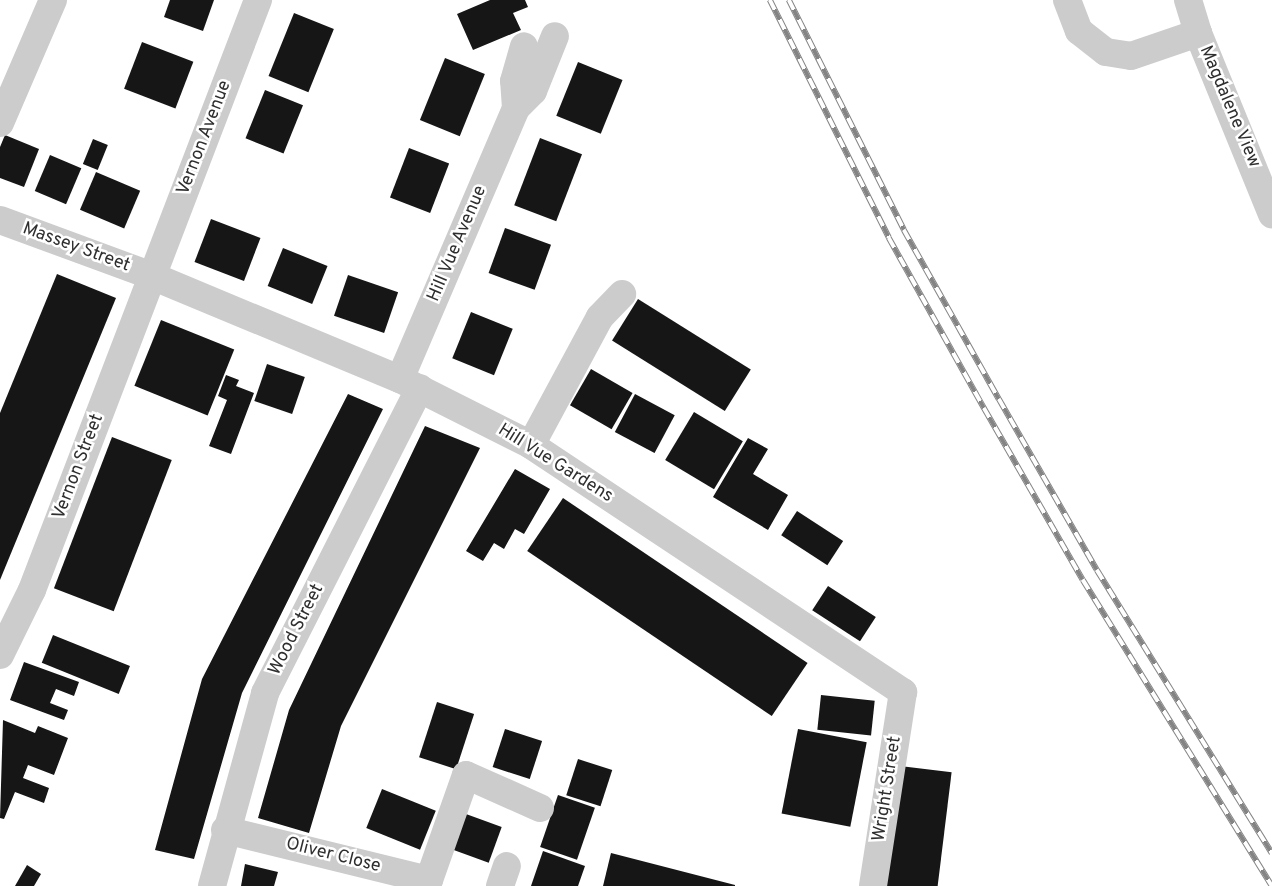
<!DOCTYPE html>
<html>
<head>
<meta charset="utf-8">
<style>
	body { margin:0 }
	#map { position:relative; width:1272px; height:886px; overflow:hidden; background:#fff; font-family:Overpass,sans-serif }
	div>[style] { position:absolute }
	.building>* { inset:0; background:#161616; transform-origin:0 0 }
	.minor>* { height:28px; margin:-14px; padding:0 14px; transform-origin:14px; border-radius:14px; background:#ccc }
	.rail>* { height:5.5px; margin-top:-2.75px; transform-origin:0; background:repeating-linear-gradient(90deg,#fff 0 11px,#848484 0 22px); box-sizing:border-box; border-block:1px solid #848484 }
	span { translate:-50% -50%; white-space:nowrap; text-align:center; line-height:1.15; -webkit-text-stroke:5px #fff; paint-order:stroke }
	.street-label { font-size:18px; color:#2f2f2f }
</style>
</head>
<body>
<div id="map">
	<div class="building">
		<i style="clip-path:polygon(170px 0,214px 0,203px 31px,164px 17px)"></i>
		<i style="clip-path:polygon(490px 0,525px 0,528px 7px,513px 13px,521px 30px,473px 50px,457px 14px)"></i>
		<i style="left:294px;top:13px;width:43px;height:68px;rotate:22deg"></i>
		<i style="left:142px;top:42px;width:55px;height:50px;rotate:21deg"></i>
		<i style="left:445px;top:58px;width:43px;height:67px;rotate:22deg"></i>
		<i style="left:578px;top:62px;width:48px;height:58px;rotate:22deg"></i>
		<i style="left:265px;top:90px;width:41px;height:52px;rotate:22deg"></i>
		<i style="clip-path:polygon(5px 135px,39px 149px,24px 187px,0 178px,0 147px)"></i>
		<i style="left:540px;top:138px;width:45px;height:72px;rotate:21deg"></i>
		<i style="left:93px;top:139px;width:16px;height:27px;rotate:22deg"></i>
		<i style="left:409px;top:148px;width:43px;height:53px;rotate:21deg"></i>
		<i style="left:50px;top:155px;width:34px;height:39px;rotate:23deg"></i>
		<i style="left:96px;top:172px;width:48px;height:41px;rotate:23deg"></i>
		<i style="left:211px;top:219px;width:53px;height:46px;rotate:21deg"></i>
		<i style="left:505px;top:228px;width:49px;height:48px;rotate:20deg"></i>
		<i style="left:283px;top:248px;width:48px;height:41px;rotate:22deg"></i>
		<i style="clip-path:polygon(57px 274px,116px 298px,0 580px,0 413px)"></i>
		<i style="left:348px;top:275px;width:53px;height:43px;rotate:19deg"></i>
		<i style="left:638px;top:299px;width:133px;height:49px;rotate:32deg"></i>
		<i style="left:471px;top:312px;width:45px;height:50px;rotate:22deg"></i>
		<i style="left:161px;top:320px;width:79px;height:71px;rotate:22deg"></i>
		<i style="left:267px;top:364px;width:40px;height:39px;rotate:19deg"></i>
		<i style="left:591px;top:369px;width:48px;height:42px;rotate:30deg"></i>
		<i style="clip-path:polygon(226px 375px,239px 380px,236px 386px,254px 393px,231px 454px,209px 446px,227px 400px,218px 396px)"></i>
		<i style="clip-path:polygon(348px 394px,383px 409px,242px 693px,194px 859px,155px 850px,202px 679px)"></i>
		<i style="left:635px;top:394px;width:45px;height:43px;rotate:28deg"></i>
		<i style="left:694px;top:412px;width:57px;height:56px;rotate:31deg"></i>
		<i style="clip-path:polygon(425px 426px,480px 448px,341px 726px,309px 833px,258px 818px,289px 710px)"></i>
		<i style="left:112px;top:437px;width:64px;height:162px;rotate:21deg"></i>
		<i style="clip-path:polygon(748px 438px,768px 449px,753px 474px,788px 495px,768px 530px,713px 497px)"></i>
		<i style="clip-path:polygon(515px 469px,550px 489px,524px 534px,515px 529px,504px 549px,494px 543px,483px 561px,466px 551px)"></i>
		<i style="left:563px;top:498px;width:295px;height:64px;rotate:34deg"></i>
		<i style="left:797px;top:511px;width:55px;height:29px;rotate:33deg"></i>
		<i style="left:828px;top:586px;width:57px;height:29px;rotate:33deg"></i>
		<i style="left:53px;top:635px;width:83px;height:30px;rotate:22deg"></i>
		<i style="clip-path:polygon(24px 662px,79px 682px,74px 696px,56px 689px,50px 703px,68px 710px,64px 720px,10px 700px)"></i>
		<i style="left:821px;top:695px;width:54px;height:35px;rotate:6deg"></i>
		<i style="left:437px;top:702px;width:39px;height:58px;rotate:18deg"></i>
		<i style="clip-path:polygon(3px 720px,35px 733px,38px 726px,68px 738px,54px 775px,28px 765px,23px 778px,49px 788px,44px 803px,15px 792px,4px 819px,0 818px)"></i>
		<i style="left:505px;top:729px;width:39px;height:40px;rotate:18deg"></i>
		<i style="left:798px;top:729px;width:70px;height:86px;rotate:11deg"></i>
		<i style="left:578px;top:759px;width:36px;height:38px;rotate:18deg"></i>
		<i style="left:900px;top:766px;width:52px;height:121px;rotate:7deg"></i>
		<i style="left:382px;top:789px;width:58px;height:42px;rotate:22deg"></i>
		<i style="left:558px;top:795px;width:39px;height:55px;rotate:19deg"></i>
		<i style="left:466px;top:814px;width:38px;height:38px;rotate:20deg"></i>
		<i style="clip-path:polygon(543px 851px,585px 866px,578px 886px,531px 886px)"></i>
		<i style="clip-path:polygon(611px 853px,735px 885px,735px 886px,603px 886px)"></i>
		<i style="clip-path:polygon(245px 864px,278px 872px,274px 886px,241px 886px)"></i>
		<i style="clip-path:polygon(27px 865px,41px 874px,34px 886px,15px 886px)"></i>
	</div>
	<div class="minor">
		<i style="left:1067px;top:0;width:33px;rotate:69deg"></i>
		<i style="left:1079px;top:31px;width:34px;rotate:38deg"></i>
		<i style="left:1106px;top:52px;width:25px;rotate:9deg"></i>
		<i style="left:1131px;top:56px;width:71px;rotate:-18.9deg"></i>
		<i style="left:1188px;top:0;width:34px;rotate:73deg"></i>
		<i style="left:1198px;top:33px;width:196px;rotate:67.8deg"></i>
		<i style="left:516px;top:108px;width:27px;rotate:-94deg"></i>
		<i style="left:514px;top:81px;width:36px;rotate:-74deg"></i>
		<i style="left:0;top:123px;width:134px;rotate:-66.7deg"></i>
		<i style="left:0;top:220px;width:162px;rotate:20.2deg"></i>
		<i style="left:152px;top:276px;width:269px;rotate:22.6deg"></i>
		<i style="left:400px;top:379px;width:147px;rotate:26.7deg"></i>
		<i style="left:531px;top:445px;width:447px;rotate:33.6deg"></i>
		<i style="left:903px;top:692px;width:196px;rotate:98.8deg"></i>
		<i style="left:400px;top:379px;width:295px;rotate:-66.8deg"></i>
		<i style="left:516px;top:108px;width:24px;rotate:-45deg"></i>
		<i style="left:533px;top:91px;width:59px;rotate:-68.2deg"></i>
		<i style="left:531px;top:445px;width:145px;rotate:-61.7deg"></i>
		<i style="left:600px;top:317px;width:32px;rotate:-46deg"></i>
		<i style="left:0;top:655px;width:72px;rotate:-63.8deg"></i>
		<i style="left:32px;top:590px;width:632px;rotate:-69.04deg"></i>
		<i style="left:225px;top:830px;width:210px;rotate:13.8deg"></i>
		<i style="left:429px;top:880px;width:111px;rotate:-70.6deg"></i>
		<i style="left:466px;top:775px;width:81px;rotate:24deg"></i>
		<i style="left:212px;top:886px;width:200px;rotate:-74.6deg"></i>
		<i style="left:265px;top:693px;width:342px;rotate:-63.1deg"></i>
		<i style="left:500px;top:886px;width:21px;rotate:-71deg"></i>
	</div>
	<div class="rail">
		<i style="left:770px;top:0;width:266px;rotate:63.4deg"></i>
		<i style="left:889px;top:238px;width:195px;rotate:60.8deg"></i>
		<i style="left:984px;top:408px;width:198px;rotate:60.1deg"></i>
		<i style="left:1083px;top:580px;width:360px;rotate:58.3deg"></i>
		<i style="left:789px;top:0;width:257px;rotate:63.4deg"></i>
		<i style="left:904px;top:230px;width:194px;rotate:60.7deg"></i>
		<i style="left:999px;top:399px;width:197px;rotate:60.2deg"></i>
		<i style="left:1097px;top:570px;width:333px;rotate:58.3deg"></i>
	</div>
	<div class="street-label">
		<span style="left:1229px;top:107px;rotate:67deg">Magdalene View</span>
		<span style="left:205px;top:138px;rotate:-69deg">Vernon Avenue</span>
		<span style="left:458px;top:244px;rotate:-67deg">Hill Vue Avenue</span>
		<span style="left:76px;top:248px;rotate:20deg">Massey Street</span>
		<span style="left:555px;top:464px;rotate:32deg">Hill Vue Gardens</span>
		<span style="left:79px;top:467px;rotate:-69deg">Vernon Street</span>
		<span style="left:297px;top:630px;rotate:-63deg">Wood Street</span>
		<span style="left:888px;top:789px;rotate:-81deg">Wright Street</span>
		<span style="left:333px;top:856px;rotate:14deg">Oliver Close</span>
	</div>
</div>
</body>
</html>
